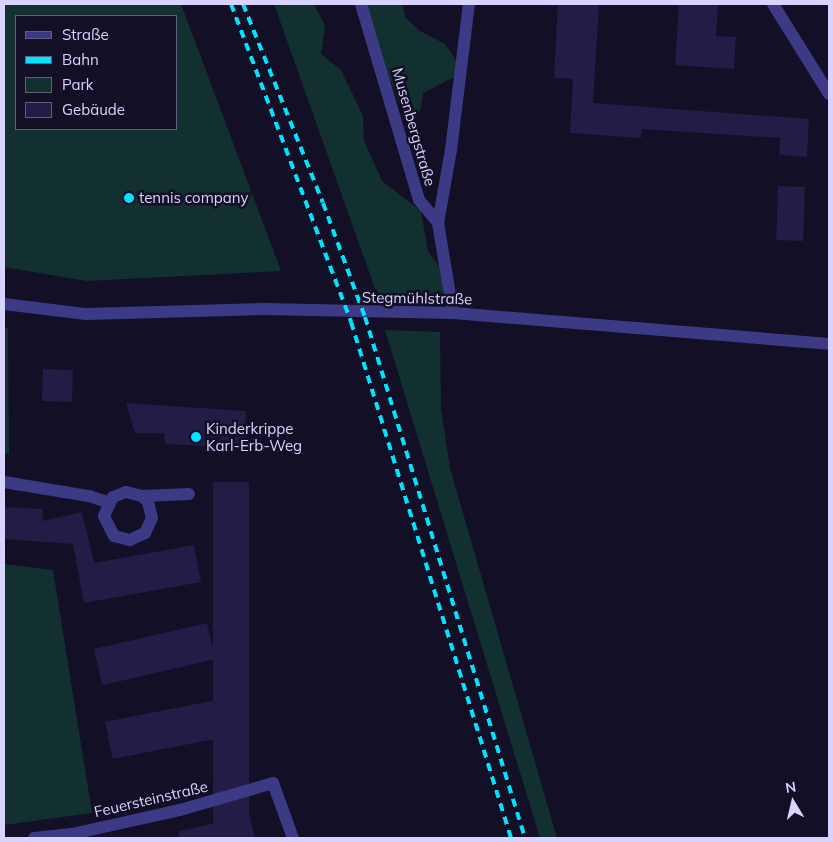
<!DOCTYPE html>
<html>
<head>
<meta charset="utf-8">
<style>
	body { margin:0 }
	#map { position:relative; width:833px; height:842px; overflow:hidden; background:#130f26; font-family:Mulish,sans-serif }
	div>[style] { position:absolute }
	.green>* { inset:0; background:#12302f }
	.building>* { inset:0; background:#241b47; transform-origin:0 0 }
	.minor>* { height:12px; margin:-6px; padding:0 6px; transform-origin:6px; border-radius:6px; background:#3d3a85 }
	.rail>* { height:4px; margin-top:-2px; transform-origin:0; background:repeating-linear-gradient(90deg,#00e5ff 0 8px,transparent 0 14px) }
	.dots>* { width:14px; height:14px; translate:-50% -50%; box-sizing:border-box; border:2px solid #130f26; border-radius:50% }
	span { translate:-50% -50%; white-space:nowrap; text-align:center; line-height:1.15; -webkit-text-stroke:5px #130f26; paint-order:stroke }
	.street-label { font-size:15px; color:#d9d4ff }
	.poi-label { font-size:15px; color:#d9d4ff }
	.left { translate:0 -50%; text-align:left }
	.frame { position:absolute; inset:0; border:5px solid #d9d4ff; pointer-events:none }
	.legend { position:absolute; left:15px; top:15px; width:162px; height:115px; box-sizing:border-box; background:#130f26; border:1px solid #625e7d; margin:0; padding:6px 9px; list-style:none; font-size:15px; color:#d9d4ff }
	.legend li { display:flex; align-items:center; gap:10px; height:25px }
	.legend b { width:25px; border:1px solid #625e7d }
	.north { position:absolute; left:768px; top:777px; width:50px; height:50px; -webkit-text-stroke:4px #130f26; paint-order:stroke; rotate:351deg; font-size:14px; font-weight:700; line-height:20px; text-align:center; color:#d9d4ff }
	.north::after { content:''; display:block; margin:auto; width:18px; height:22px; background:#d9d4ff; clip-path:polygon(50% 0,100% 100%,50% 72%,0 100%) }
</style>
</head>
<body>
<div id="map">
	<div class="green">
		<i style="clip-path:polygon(evenodd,4px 4px,181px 4px,281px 271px,87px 281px,4px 267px,4px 4px,176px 16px,176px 129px,16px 129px,16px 16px,176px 16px)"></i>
		<i style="clip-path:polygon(274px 4px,314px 4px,325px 26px,321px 54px,341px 70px,363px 116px,364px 141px,382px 181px,421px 211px,428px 252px,443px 271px,443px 296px,382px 298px,374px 286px)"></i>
		<i style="clip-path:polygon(360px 4px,403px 4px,405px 17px,420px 31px,445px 44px,458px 63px,454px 77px,423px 93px,420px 112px,402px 110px)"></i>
		<i style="clip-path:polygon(4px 327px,8px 328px,9px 454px,4px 453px)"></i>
		<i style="clip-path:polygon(385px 330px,440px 332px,441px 409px,450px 468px,557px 838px,540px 838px)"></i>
		<i style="clip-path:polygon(4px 564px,53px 570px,92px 813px,4px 825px)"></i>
	</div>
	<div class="building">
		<i style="clip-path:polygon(558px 4px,599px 4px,593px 103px,809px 119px,807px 157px,779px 155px,780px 138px,642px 129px,641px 138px,570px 133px,573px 79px,554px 78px)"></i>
		<i style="clip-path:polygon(679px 4px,718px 4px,716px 36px,736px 37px,734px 69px,675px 65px)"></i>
		<i style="left:778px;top:186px;width:27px;height:54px;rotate:2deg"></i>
		<i style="left:43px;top:369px;width:30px;height:32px;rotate:2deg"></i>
		<i style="clip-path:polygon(126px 403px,246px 411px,245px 448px,165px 444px,164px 433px,135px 433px)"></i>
		<i style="left:213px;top:482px;width:36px;height:376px"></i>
		<i style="clip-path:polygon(4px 507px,43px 509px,42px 521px,82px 512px,94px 563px,194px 545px,201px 582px,84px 603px,73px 544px,4px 539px)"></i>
		<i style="left:207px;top:623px;width:37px;height:116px;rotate:77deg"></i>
		<i style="left:222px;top:699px;width:38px;height:119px;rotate:79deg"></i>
		<i style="clip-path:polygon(250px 816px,255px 838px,179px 838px,179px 831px)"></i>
	</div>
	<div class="minor">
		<i style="left:361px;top:4px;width:204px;rotate:73.5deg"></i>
		<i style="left:419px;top:200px;width:30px;rotate:50deg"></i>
		<i style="left:438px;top:223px;width:91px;rotate:80.5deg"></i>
		<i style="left:773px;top:4px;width:106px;rotate:58.1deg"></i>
		<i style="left:438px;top:223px;width:74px;rotate:-79.9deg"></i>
		<i style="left:451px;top:150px;width:147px;rotate:-83deg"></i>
		<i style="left:4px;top:304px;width:83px;rotate:7deg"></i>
		<i style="left:86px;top:314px;width:179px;rotate:-1.6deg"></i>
		<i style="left:265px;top:309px;width:188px;rotate:1.2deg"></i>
		<i style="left:453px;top:313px;width:377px;rotate:4.7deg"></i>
		<i style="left:4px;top:482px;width:86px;rotate:9.4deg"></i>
		<i style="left:89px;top:496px;width:20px;rotate:18deg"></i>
		<i style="left:142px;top:496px;width:8px;rotate:45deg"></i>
		<i style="left:148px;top:502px;width:16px;rotate:76deg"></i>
		<i style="left:152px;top:518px;width:17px;rotate:115deg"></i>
		<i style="left:145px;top:533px;width:17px;rotate:155deg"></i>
		<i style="left:130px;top:540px;width:16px;rotate:-166deg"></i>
		<i style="left:114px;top:536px;width:22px;rotate:-117deg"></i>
		<i style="left:104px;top:516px;width:21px;rotate:-65deg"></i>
		<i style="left:113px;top:497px;width:14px;rotate:-21deg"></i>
		<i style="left:126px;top:492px;width:16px;rotate:14deg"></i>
		<i style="left:142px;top:496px;width:47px;rotate:-2.4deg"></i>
		<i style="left:34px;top:838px;width:38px;rotate:-6deg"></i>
		<i style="left:72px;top:834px;width:111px;rotate:-12.5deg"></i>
		<i style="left:180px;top:810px;width:97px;rotate:-16.2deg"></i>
		<i style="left:273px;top:783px;width:59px;rotate:70deg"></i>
	</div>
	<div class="rail">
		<i style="left:231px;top:4px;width:340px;rotate:69.3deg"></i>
		<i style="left:351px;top:322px;width:540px;rotate:72.77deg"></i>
		<i style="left:243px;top:4px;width:214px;rotate:68.1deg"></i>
		<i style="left:323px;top:203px;width:121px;rotate:69.8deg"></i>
		<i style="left:365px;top:317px;width:545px;rotate:72.93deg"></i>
	</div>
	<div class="dots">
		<i style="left:129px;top:198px;background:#00e5ff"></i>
		<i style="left:196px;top:437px;background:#00e5ff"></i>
	</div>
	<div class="street-label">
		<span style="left:414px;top:127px;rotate:74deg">Musenbergstraße</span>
		<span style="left:417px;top:298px;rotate:1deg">Stegmühlstraße</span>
		<span style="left:151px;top:799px;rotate:-13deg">Feuersteinstraße</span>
	</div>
	<div class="poi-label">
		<span class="left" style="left:139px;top:198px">tennis company</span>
		<span class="left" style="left:206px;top:437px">Kinderkrippe<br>Karl-Erb-Weg</span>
	</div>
	<div class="frame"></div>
	<ul class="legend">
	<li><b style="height:6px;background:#3d3a85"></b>Straße</li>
	<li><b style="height:6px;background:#00e5ff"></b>Bahn</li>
	<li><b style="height:14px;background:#12302f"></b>Park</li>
	<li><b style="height:14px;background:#241b47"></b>Gebäude</li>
	</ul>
	<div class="north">N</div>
</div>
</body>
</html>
